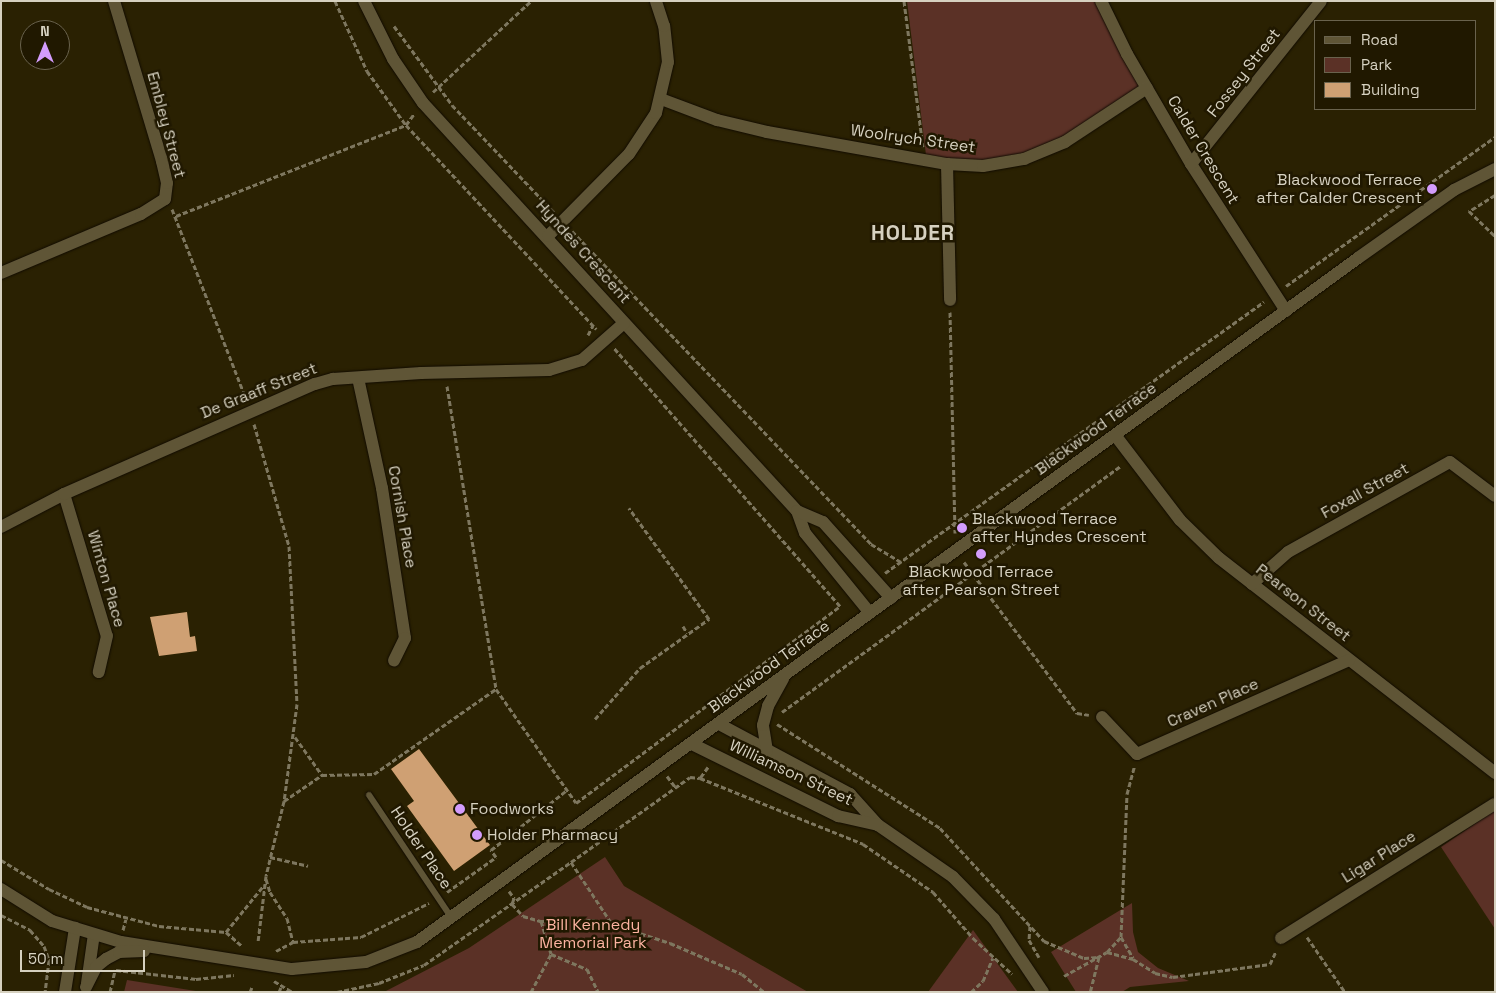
<!DOCTYPE html>
<html>
<head>
<meta charset="utf-8">
<style>
	body { margin:0 }
	#map { position:relative; width:1496px; height:993px; overflow:hidden; background:#2a2102; font-family:"Space Grotesk",sans-serif }
	div>[style] { position:absolute }
	.green>* { inset:0; background:#5b3126 }
	.building>* { inset:0; background:#cfa073 }
	.path>* { height:3px; margin-top:-1.5px; transform-origin:0; background:repeating-linear-gradient(90deg,#7e775f 0 5px,transparent 0 7.5px) }
	.roads { filter:drop-shadow(0 0 1px #110b00) drop-shadow(0 0 1px #110b00) }
	.lane>* { height:6px; margin:-3px; padding:0 3px; transform-origin:3px; border-radius:3px; background:#5f5536 }
	.street>* { height:12px; margin:-6px; padding:0 6px; transform-origin:6px; border-radius:6px; background:#5f5536 }
	.secondary>* { height:12px; margin:-6px; padding:0 6px; transform-origin:6px; border-radius:6px; background:#5f5536 }
	.dots>* { width:14px; height:14px; translate:-50% -50%; box-sizing:border-box; border:2px solid #201800; border-radius:50% }
	span { translate:-50% -50%; white-space:nowrap; text-align:center; line-height:1.15; -webkit-text-stroke:5px #201800; paint-order:stroke }
	.street-label { font-size:16px; color:#d6d1c0 }
	.poi-label { font-size:16px; color:#d6d1c0 }
	.right { translate:-100% -50%; text-align:right }
	.left { translate:0 -50%; text-align:left }
	.park-label { font-size:16px; color:#fcb3a0 }
	.district-label { font-size:21px; color:#d6d1c0; font-weight:700; letter-spacing:1px }
	.frame { position:absolute; inset:0; border:2px solid #d6d1c0; pointer-events:none }
	.legend { position:absolute; left:1314px; top:20px; width:162px; height:90px; box-sizing:border-box; background:#201800; border:1px solid #69624d; margin:0; padding:6px 9px; list-style:none; font-size:15px; color:#d6d1c0 }
	.legend li { display:flex; align-items:center; gap:10px; height:25px }
	.legend b { width:25px; border:1px solid #69624d }
	.north { position:absolute; left:20px; top:20px; width:50px; height:50px; box-sizing:border-box; background:#201800; border:1px solid #69624d; border-radius:50%; rotate:0deg; font-size:14px; font-weight:700; line-height:20px; text-align:center; color:#d6d1c0 }
	.north::after { content:''; display:block; margin:auto; width:18px; height:22px; background:#d39cfc; clip-path:polygon(50% 0,100% 100%,50% 72%,0 100%) }
	.scale { position:absolute; left:20px; top:950px; width:125px; height:22px; box-sizing:border-box; border:2px solid #d6d1c0; border-top:0; padding-left:6px; font-size:15px; line-height:18px; white-space:nowrap; color:#d6d1c0; -webkit-text-stroke:4px #201800; paint-order:stroke }
</style>
</head>
<body>
<div id="map">
	<div class="green">
		<i style="clip-path:polygon(907px 1px,1101px 1px,1144px 89px,1027px 164px,927px 163px)"></i>
		<i style="clip-path:polygon(1495px 810px,1495px 929px,1441px 847px)"></i>
		<i style="clip-path:polygon(605px 857px,624px 886px,808px 992px,384px 992px,469px 948px)"></i>
		<i style="clip-path:polygon(1132px 903px,1133px 932px,1138px 952px,1158px 968px,1189px 981px,1130px 987px,1122px 992px,1076px 992px,1051px 952px)"></i>
		<i style="clip-path:polygon(973px 930px,1018px 992px,928px 992px)"></i>
		<i style="clip-path:polygon(127px 980px,202px 992px,124px 992px)"></i>
	</div>
	<div class="building">
		<i style="clip-path:polygon(187px 612px,190px 637px,195px 636px,197px 651px,159px 656px,150px 617px)"></i>
		<i style="clip-path:polygon(419px 749px,490px 845px,454px 871px,407px 806px,414px 801px,391px 769px)"></i>
	</div>
	<div class="path">
		<i style="left:335px;top:1px;width:77px;rotate:65.4deg"></i>
		<i style="left:367px;top:71px;width:67px;rotate:54.2deg"></i>
		<i style="left:406px;top:125px;width:279px;rotate:47deg"></i>
		<i style="left:904px;top:1px;width:147px;rotate:82.6deg"></i>
		<i style="left:394px;top:26px;width:98px;rotate:53.7deg"></i>
		<i style="left:452px;top:105px;width:148px;rotate:46.4deg"></i>
		<i style="left:433px;top:92px;width:134px;rotate:-42.9deg"></i>
		<i style="left:1495px;top:195px;width:31px;rotate:148deg"></i>
		<i style="left:1469px;top:211px;width:36px;rotate:44deg"></i>
		<i style="left:172px;top:209px;width:204px;rotate:68.7deg"></i>
		<i style="left:176px;top:216px;width:247px;rotate:-21.6deg"></i>
		<i style="left:406px;top:125px;width:14px;rotate:-54deg"></i>
		<i style="left:572px;top:231px;width:433px;rotate:46.3deg"></i>
		<i style="left:871px;top:544px;width:35px;rotate:31deg"></i>
		<i style="left:1286px;top:286px;width:257px;rotate:-35.5deg"></i>
		<i style="left:950px;top:312px;width:221px;rotate:88.7deg"></i>
		<i style="left:588px;top:335px;width:11px;rotate:-63deg"></i>
		<i style="left:447px;top:386px;width:307px;rotate:80.8deg"></i>
		<i style="left:254px;top:424px;width:127px;rotate:74deg"></i>
		<i style="left:289px;top:546px;width:158px;rotate:87.1deg"></i>
		<i style="left:297px;top:704px;width:98px;rotate:97.6deg"></i>
		<i style="left:284px;top:801px;width:77px;rotate:103.5deg"></i>
		<i style="left:266px;top:876px;width:66px;rotate:96.9deg"></i>
		<i style="left:964px;top:562px;width:189px;rotate:53.2deg"></i>
		<i style="left:1077px;top:713px;width:12px;rotate:9deg"></i>
		<i style="left:885px;top:573px;width:466px;rotate:-35.6deg"></i>
		<i style="left:683px;top:626px;width:8px;rotate:60deg"></i>
		<i style="left:782px;top:712px;width:419px;rotate:-36deg"></i>
		<i style="left:595px;top:719px;width:68px;rotate:-48.6deg"></i>
		<i style="left:640px;top:668px;width:85px;rotate:-35.4deg"></i>
		<i style="left:709px;top:619px;width:137px;rotate:-125.8deg"></i>
		<i style="left:777px;top:724px;width:193px;rotate:32.5deg"></i>
		<i style="left:940px;top:828px;width:154px;rotate:47.4deg"></i>
		<i style="left:1044px;top:941px;width:43px;rotate:23deg"></i>
		<i style="left:1084px;top:958px;width:15px;rotate:-4deg"></i>
		<i style="left:1099px;top:957px;width:36px;rotate:104deg"></i>
		<i style="left:295px;top:737px;width:47px;rotate:54.6deg"></i>
		<i style="left:708px;top:767px;width:14px;rotate:126deg"></i>
		<i style="left:700px;top:778px;width:176px;rotate:22deg"></i>
		<i style="left:863px;top:844px;width:85px;rotate:34.4deg"></i>
		<i style="left:933px;top:892px;width:61px;rotate:49deg"></i>
		<i style="left:973px;top:938px;width:53px;rotate:42.7deg"></i>
		<i style="left:667px;top:776px;width:15px;rotate:53deg"></i>
		<i style="left:284px;top:801px;width:46px;rotate:-34.4deg"></i>
		<i style="left:322px;top:775px;width:52px;rotate:-1.1deg"></i>
		<i style="left:374px;top:774px;width:149px;rotate:-34.9deg"></i>
		<i style="left:496px;top:689px;width:139px;rotate:54.9deg"></i>
		<i style="left:576px;top:803px;width:329px;rotate:-36.7deg"></i>
		<i style="left:840px;top:606px;width:343px;rotate:-131.2deg"></i>
		<i style="left:270px;top:857px;width:39px;rotate:13deg"></i>
		<i style="left:1px;top:860px;width:56px;rotate:31.1deg"></i>
		<i style="left:49px;top:889px;width:42px;rotate:25.3deg"></i>
		<i style="left:87px;top:907px;width:74px;rotate:14.8deg"></i>
		<i style="left:159px;top:926px;width:67px;rotate:5.1deg"></i>
		<i style="left:226px;top:932px;width:21px;rotate:41deg"></i>
		<i style="left:571px;top:862px;width:146px;rotate:-35.5deg"></i>
		<i style="left:690px;top:777px;width:10px;rotate:6deg"></i>
		<i style="left:266px;top:879px;width:14px;rotate:73deg"></i>
		<i style="left:270px;top:892px;width:31px;rotate:57deg"></i>
		<i style="left:287px;top:918px;width:25px;rotate:76deg"></i>
		<i style="left:293px;top:942px;width:68px;rotate:-4.2deg"></i>
		<i style="left:361px;top:937px;width:76px;rotate:-26.6deg"></i>
		<i style="left:509px;top:891px;width:9px;rotate:54deg"></i>
		<i style="left:514px;top:898px;width:6px;rotate:108deg"></i>
		<i style="left:512px;top:904px;width:16px;rotate:47deg"></i>
		<i style="left:523px;top:916px;width:19px;rotate:16deg"></i>
		<i style="left:541px;top:921px;width:51px;rotate:-1.1deg"></i>
		<i style="left:592px;top:920px;width:20px;rotate:11deg"></i>
		<i style="left:612px;top:924px;width:61px;rotate:18.1deg"></i>
		<i style="left:670px;top:943px;width:78px;rotate:23.3deg"></i>
		<i style="left:742px;top:974px;width:28px;rotate:39deg"></i>
		<i style="left:447px;top:892px;width:60px;rotate:-35.5deg"></i>
		<i style="left:496px;top:857px;width:9px;rotate:-126deg"></i>
		<i style="left:491px;top:850px;width:97px;rotate:-38.3deg"></i>
		<i style="left:1px;top:915px;width:33px;rotate:27deg"></i>
		<i style="left:30px;top:930px;width:21px;rotate:49deg"></i>
		<i style="left:44px;top:946px;width:15px;rotate:70deg"></i>
		<i style="left:49px;top:960px;width:32px;rotate:97deg"></i>
		<i style="left:541px;top:921px;width:34px;rotate:73deg"></i>
		<i style="left:551px;top:954px;width:39px;rotate:23deg"></i>
		<i style="left:587px;top:969px;width:25px;rotate:64deg"></i>
		<i style="left:1030px;top:926px;width:14px;rotate:94deg"></i>
		<i style="left:1029px;top:940px;width:20px;rotate:60deg"></i>
		<i style="left:123px;top:930px;width:11px;rotate:-75deg"></i>
		<i style="left:226px;top:932px;width:60px;rotate:-51deg"></i>
		<i style="left:1121px;top:937px;width:24px;rotate:60deg"></i>
		<i style="left:1307px;top:937px;width:67px;rotate:55.4deg"></i>
		<i style="left:276px;top:951px;width:19px;rotate:-28deg"></i>
		<i style="left:1107px;top:952px;width:27px;rotate:15deg"></i>
		<i style="left:1133px;top:959px;width:26px;rotate:32deg"></i>
		<i style="left:1155px;top:973px;width:18px;rotate:13deg"></i>
		<i style="left:1173px;top:977px;width:98px;rotate:-7.6deg"></i>
		<i style="left:1270px;top:964px;width:14px;rotate:-65deg"></i>
		<i style="left:49px;top:960px;width:9px;rotate:6deg"></i>
		<i style="left:116px;top:970px;width:81px;rotate:6.4deg"></i>
		<i style="left:196px;top:979px;width:38px;rotate:-6deg"></i>
		<i style="left:1064px;top:976px;width:49px;rotate:-29.2deg"></i>
		<i style="left:1107px;top:952px;width:21px;rotate:-47deg"></i>
		<i style="left:1121px;top:937px;width:143px;rotate:-87.6deg"></i>
		<i style="left:1127px;top:794px;width:28px;rotate:-75deg"></i>
		<i style="left:274px;top:981px;width:21px;rotate:31deg"></i>
		<i style="left:110px;top:992px;width:23px;rotate:-77deg"></i>
		<i style="left:250px;top:992px;width:5px;rotate:-68deg"></i>
		<i style="left:279px;top:992px;width:5px;rotate:-68deg"></i>
		<i style="left:337px;top:992px;width:43px;rotate:-12.1deg"></i>
		<i style="left:379px;top:983px;width:48px;rotate:-21.8deg"></i>
		<i style="left:424px;top:965px;width:179px;rotate:-35deg"></i>
		<i style="left:571px;top:862px;width:74px;rotate:56.5deg"></i>
		<i style="left:531px;top:992px;width:43px;rotate:-62.2deg"></i>
		<i style="left:971px;top:992px;width:16px;rotate:-43deg"></i>
		<i style="left:983px;top:981px;width:25px;rotate:-67deg"></i>
	</div>
	<div class="roads">
		<div class="lane">
			<i style="left:369px;top:795px;width:147px;rotate:56.1deg"></i>
		</div>
		<div class="street">
			<i style="left:364px;top:1px;width:65px;rotate:63.4deg"></i>
			<i style="left:393px;top:59px;width:53px;rotate:55.7deg"></i>
			<i style="left:423px;top:103px;width:553px;rotate:47.49deg"></i>
			<i style="left:797px;top:511px;width:23px;rotate:70deg"></i>
			<i style="left:805px;top:533px;width:103px;rotate:50.9deg"></i>
			<i style="left:1101px;top:1px;width:59px;rotate:63.9deg"></i>
			<i style="left:1127px;top:54px;width:127px;rotate:59.8deg"></i>
			<i style="left:1191px;top:164px;width:175px;rotate:57.1deg"></i>
			<i style="left:661px;top:99px;width:60px;rotate:20.6deg"></i>
			<i style="left:717px;top:120px;width:51px;rotate:13.5deg"></i>
			<i style="left:767px;top:132px;width:183px;rotate:10.1deg"></i>
			<i style="left:947px;top:164px;width:36px;rotate:3deg"></i>
			<i style="left:983px;top:166px;width:42px;rotate:-9.7deg"></i>
			<i style="left:1024px;top:159px;width:44px;rotate:-22.5deg"></i>
			<i style="left:1065px;top:142px;width:98px;rotate:-33.4deg"></i>
			<i style="left:947px;top:164px;width:136px;rotate:88.7deg"></i>
			<i style="left:1191px;top:164px;width:208px;rotate:-51.4deg"></i>
			<i style="left:548px;top:236px;width:115px;rotate:-45.4deg"></i>
			<i style="left:629px;top:154px;width:49px;rotate:-56.6deg"></i>
			<i style="left:656px;top:113px;width:52px;rotate:-76.8deg"></i>
			<i style="left:668px;top:62px;width:36px;rotate:-96deg"></i>
			<i style="left:664px;top:26px;width:26px;rotate:-108deg"></i>
			<i style="left:1px;top:273px;width:152px;rotate:-22.9deg"></i>
			<i style="left:141px;top:214px;width:28px;rotate:-32deg"></i>
			<i style="left:165px;top:199px;width:16px;rotate:-83deg"></i>
			<i style="left:167px;top:183px;width:23px;rotate:-103deg"></i>
			<i style="left:162px;top:161px;width:167px;rotate:-106.7deg"></i>
			<i style="left:358px;top:378px;width:113px;rotate:77.7deg"></i>
			<i style="left:382px;top:488px;width:152px;rotate:81.3deg"></i>
			<i style="left:405px;top:638px;width:25px;rotate:116deg"></i>
			<i style="left:1115px;top:435px;width:107px;rotate:52.6deg"></i>
			<i style="left:1180px;top:520px;width:54px;rotate:44.3deg"></i>
			<i style="left:1219px;top:558px;width:350px;rotate:37.9deg"></i>
			<i style="left:64px;top:494px;width:148px;rotate:73.2deg"></i>
			<i style="left:107px;top:636px;width:37px;rotate:103deg"></i>
			<i style="left:797px;top:511px;width:28px;rotate:23deg"></i>
			<i style="left:823px;top:522px;width:102px;rotate:48.2deg"></i>
			<i style="left:1px;top:527px;width:71px;rotate:-27.6deg"></i>
			<i style="left:64px;top:494px;width:274px;rotate:-23.7deg"></i>
			<i style="left:315px;top:384px;width:19px;rotate:-16deg"></i>
			<i style="left:333px;top:379px;width:88px;rotate:-3.9deg"></i>
			<i style="left:421px;top:373px;width:128px;rotate:-1.3deg"></i>
			<i style="left:549px;top:370px;width:34px;rotate:-17deg"></i>
			<i style="left:582px;top:360px;width:56px;rotate:-41.4deg"></i>
			<i style="left:1252px;top:584px;width:48px;rotate:-41.6deg"></i>
			<i style="left:1288px;top:552px;width:185px;rotate:-29.1deg"></i>
			<i style="left:1450px;top:462px;width:56px;rotate:37.1deg"></i>
			<i style="left:1102px;top:717px;width:51px;rotate:46.6deg"></i>
			<i style="left:1137px;top:754px;width:232px;rotate:-23.9deg"></i>
			<i style="left:719px;top:724px;width:149px;rotate:28.1deg"></i>
			<i style="left:850px;top:794px;width:42px;rotate:47.9deg"></i>
			<i style="left:878px;top:825px;width:91px;rotate:34.7deg"></i>
			<i style="left:953px;top:877px;width:59px;rotate:45.7deg"></i>
			<i style="left:994px;top:919px;width:88px;rotate:56.1deg"></i>
			<i style="left:692px;top:744px;width:163px;rotate:26.3deg"></i>
			<i style="left:838px;top:816px;width:41px;rotate:12.7deg"></i>
			<i style="left:1281px;top:938px;width:252px;rotate:-32.1deg"></i>
			<i style="left:87px;top:983px;width:49px;rotate:-81.9deg"></i>
			<i style="left:65px;top:992px;width:65px;rotate:-81.1deg"></i>
		</div>
		<div class="secondary">
			<i style="left:767px;top:751px;width:26px;rotate:-99deg"></i>
			<i style="left:763px;top:725px;width:20px;rotate:-75deg"></i>
			<i style="left:768px;top:706px;width:31px;rotate:-61deg"></i>
			<i style="left:1px;top:889px;width:60px;rotate:32.1deg"></i>
			<i style="left:52px;top:921px;width:72px;rotate:16.9deg"></i>
			<i style="left:121px;top:942px;width:173px;rotate:9deg"></i>
			<i style="left:292px;top:969px;width:74px;rotate:-5.4deg"></i>
			<i style="left:366px;top:962px;width:55px;rotate:-21.4deg"></i>
			<i style="left:417px;top:942px;width:1163px;rotate:-36.01deg"></i>
			<i style="left:1358px;top:258px;width:118px;rotate:-35.3deg"></i>
			<i style="left:1454px;top:190px;width:46px;rotate:-27.1deg"></i>
			<i style="left:86px;top:987px;width:22px;rotate:-63deg"></i>
			<i style="left:96px;top:967px;width:13px;rotate:-39deg"></i>
			<i style="left:106px;top:959px;width:15px;rotate:-28deg"></i>
			<i style="left:119px;top:952px;width:25px;rotate:-2deg"></i>
		</div>
	</div>
	<div class="dots">
		<i style="left:1432px;top:189px;background:#d39cfc"></i>
		<i style="left:962px;top:528px;background:#d39cfc"></i>
		<i style="left:981px;top:554px;background:#d39cfc"></i>
		<i style="left:460px;top:809px;background:#d39cfc"></i>
		<i style="left:477px;top:835px;background:#d39cfc"></i>
	</div>
	<div class="street-label">
		<span style="left:1244px;top:73px;rotate:-52deg">Fossey Street</span>
		<span style="left:166px;top:125px;rotate:75deg">Embley Street</span>
		<span style="left:913px;top:139px;rotate:8deg">Woolrych Street</span>
		<span style="left:1203px;top:150px;rotate:59deg">Calder Crescent</span>
		<span style="left:583px;top:252px;rotate:48deg">Hyndes Crescent</span>
		<span style="left:259px;top:391px;rotate:-22deg">De Graaff Street</span>
		<span style="left:1096px;top:429px;rotate:-36deg">Blackwood Terrace</span>
		<span style="left:1365px;top:491px;rotate:-29deg">Foxall Street</span>
		<span style="left:402px;top:517px;rotate:80deg">Cornish Place</span>
		<span style="left:106px;top:579px;rotate:74deg">Winton Place</span>
		<span style="left:1303px;top:603px;rotate:38deg">Pearson Street</span>
		<span style="left:769px;top:667px;rotate:-36deg">Blackwood Terrace</span>
		<span style="left:1213px;top:703px;rotate:-24deg">Craven Place</span>
		<span style="left:791px;top:773px;rotate:25deg">Williamson Street</span>
		<span style="left:421px;top:848px;rotate:56deg">Holder Place</span>
		<span style="left:1379px;top:857px;rotate:-32deg">Ligar Place</span>
	</div>
	<div class="poi-label">
		<span class="right" style="left:1422px;top:189px">Blackwood Terrace<br>after Calder Crescent</span>
		<span class="left" style="left:972px;top:528px">Blackwood Terrace<br>after Hyndes Crescent</span>
		<span style="left:981px;top:581px">Blackwood Terrace<br>after Pearson Street</span>
		<span class="left" style="left:470px;top:809px">Foodworks</span>
		<span class="left" style="left:487px;top:835px">Holder Pharmacy</span>
	</div>
	<div class="park-label">
		<span style="left:593px;top:934px">Bill Kennedy<br>Memorial Park</span>
	</div>
	<div class="district-label">
		<span style="left:913px;top:233px">HOLDER</span>
	</div>
	<div class="frame"></div>
	<ul class="legend">
	<li><b style="height:6px;background:#5f5536"></b>Road</li>
	<li><b style="height:14px;background:#5b3126"></b>Park</li>
	<li><b style="height:14px;background:#cfa073"></b>Building</li>
	</ul>
	<div class="north">N</div>
	<div class="scale">50 m</div>
</div>
</body>
</html>
